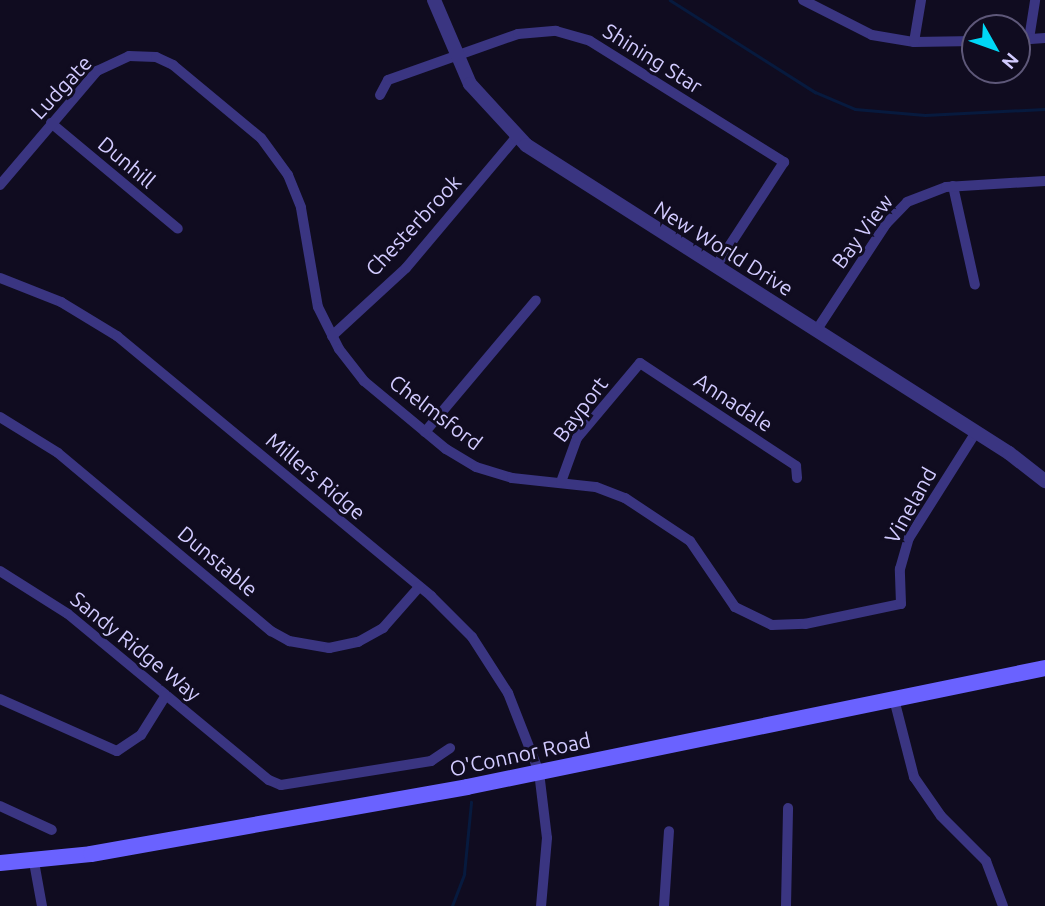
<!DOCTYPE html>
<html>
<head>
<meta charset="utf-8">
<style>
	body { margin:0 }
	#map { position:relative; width:1045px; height:906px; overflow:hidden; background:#100c20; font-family:Ubuntu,sans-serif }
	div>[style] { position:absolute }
	.stream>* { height:2.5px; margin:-1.25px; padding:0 1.25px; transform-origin:1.25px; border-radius:1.25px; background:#071a3e }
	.minor>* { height:10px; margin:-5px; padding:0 5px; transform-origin:5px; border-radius:5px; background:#3a3581 }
	.tertiary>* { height:14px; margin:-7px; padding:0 7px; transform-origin:7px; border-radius:7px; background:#3a3581 }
	.secondary>* { height:16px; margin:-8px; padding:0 8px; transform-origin:8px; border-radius:8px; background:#6a62ff }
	span { translate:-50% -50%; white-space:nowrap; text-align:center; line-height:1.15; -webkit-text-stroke:6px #100c20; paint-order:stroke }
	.street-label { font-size:21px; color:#d2cbff }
	.north { position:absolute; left:961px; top:14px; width:70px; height:70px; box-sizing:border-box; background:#100c20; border:2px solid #5e5879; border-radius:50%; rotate:130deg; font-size:19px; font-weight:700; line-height:28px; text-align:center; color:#d2cbff }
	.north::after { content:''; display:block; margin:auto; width:24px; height:32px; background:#00d8f6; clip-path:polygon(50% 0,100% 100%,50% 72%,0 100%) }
</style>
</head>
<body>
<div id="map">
	<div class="stream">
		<i style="left:670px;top:0;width:172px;rotate:32.4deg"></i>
		<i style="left:815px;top:92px;width:43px;rotate:23deg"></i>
		<i style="left:855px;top:109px;width:70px;rotate:4.9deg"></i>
		<i style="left:925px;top:115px;width:120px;rotate:-2.9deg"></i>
		<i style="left:452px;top:906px;width:34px;rotate:-69deg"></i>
		<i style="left:464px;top:874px;width:72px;rotate:-84.4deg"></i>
	</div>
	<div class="minor">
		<i style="left:803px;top:0;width:77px;rotate:26.9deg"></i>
		<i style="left:872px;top:35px;width:43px;rotate:9.5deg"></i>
		<i style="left:914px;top:42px;width:61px;rotate:-0.9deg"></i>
		<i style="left:1029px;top:39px;width:39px;rotate:-81deg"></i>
		<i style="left:1017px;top:40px;width:28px;rotate:-4deg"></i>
		<i style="left:914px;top:42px;width:43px;rotate:-80.5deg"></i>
		<i style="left:380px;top:95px;width:17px;rotate:-62deg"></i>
		<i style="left:388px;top:80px;width:138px;rotate:-19.5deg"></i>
		<i style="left:518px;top:34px;width:38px;rotate:-5deg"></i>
		<i style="left:556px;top:31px;width:35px;rotate:16deg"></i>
		<i style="left:590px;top:41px;width:229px;rotate:32deg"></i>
		<i style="left:784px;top:162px;width:126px;rotate:123.1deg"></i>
		<i style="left:51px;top:123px;width:165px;rotate:39.8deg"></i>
		<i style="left:0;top:185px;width:150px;rotate:-49.6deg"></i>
		<i style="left:97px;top:71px;width:35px;rotate:-25deg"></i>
		<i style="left:129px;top:56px;width:27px;rotate:2deg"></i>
		<i style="left:156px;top:57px;width:19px;rotate:25deg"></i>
		<i style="left:173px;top:65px;width:114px;rotate:39.7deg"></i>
		<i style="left:261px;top:138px;width:46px;rotate:53.9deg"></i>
		<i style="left:288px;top:175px;width:35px;rotate:68deg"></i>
		<i style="left:301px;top:208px;width:100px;rotate:80.3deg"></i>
		<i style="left:318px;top:307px;width:47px;rotate:63.4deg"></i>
		<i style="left:339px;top:349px;width:41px;rotate:52deg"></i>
		<i style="left:364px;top:381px;width:107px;rotate:39.7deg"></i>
		<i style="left:446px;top:449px;width:35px;rotate:31deg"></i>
		<i style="left:476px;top:467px;width:38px;rotate:17deg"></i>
		<i style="left:512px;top:478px;width:84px;rotate:6.1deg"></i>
		<i style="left:596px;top:487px;width:31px;rotate:21deg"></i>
		<i style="left:625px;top:498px;width:78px;rotate:33.5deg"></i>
		<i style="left:690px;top:541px;width:80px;rotate:55.7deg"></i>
		<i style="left:735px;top:607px;width:41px;rotate:25.9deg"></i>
		<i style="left:772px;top:625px;width:33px;rotate:-2deg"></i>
		<i style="left:805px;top:624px;width:98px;rotate:-11.8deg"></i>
		<i style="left:901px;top:604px;width:35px;rotate:-92deg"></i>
		<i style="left:900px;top:569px;width:32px;rotate:-74deg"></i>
		<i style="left:909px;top:538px;width:125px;rotate:-57.7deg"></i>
		<i style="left:953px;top:186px;width:101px;rotate:77.5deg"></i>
		<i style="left:0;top:278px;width:66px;rotate:21.5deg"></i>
		<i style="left:61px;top:302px;width:66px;rotate:31.3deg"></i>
		<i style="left:117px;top:336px;width:408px;rotate:39.6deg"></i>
		<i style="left:431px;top:596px;width:58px;rotate:45deg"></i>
		<i style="left:472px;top:637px;width:67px;rotate:57.3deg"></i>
		<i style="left:508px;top:693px;width:85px;rotate:68.6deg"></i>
		<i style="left:539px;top:772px;width:66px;rotate:83.1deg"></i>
		<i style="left:547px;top:838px;width:68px;rotate:95deg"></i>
		<i style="left:816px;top:331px;width:128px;rotate:-56.8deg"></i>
		<i style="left:886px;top:224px;width:30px;rotate:-46deg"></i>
		<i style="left:907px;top:202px;width:42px;rotate:-21deg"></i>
		<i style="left:946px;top:187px;width:99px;rotate:-3.5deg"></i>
		<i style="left:332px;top:336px;width:100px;rotate:-42.6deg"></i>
		<i style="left:406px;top:268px;width:172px;rotate:-49.9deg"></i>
		<i style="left:0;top:417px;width:68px;rotate:31.8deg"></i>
		<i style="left:58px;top:453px;width:278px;rotate:39.9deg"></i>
		<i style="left:271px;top:631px;width:21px;rotate:29deg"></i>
		<i style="left:289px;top:641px;width:41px;rotate:9.9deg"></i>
		<i style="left:329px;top:648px;width:30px;rotate:-12deg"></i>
		<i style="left:358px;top:642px;width:29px;rotate:-29deg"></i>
		<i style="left:383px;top:628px;width:55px;rotate:-48.7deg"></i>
		<i style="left:425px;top:432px;width:172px;rotate:-49.9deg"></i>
		<i style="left:561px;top:482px;width:47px;rotate:-70deg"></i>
		<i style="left:577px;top:438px;width:98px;rotate:-50deg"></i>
		<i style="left:640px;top:363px;width:187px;rotate:33.4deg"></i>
		<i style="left:796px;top:466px;width:12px;rotate:85deg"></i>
		<i style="left:0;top:571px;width:80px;rotate:32.3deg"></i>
		<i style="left:68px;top:614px;width:261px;rotate:39.6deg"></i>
		<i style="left:269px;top:780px;width:13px;rotate:23deg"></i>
		<i style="left:281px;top:785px;width:152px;rotate:-9.1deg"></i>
		<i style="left:431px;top:761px;width:23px;rotate:-34deg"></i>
		<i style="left:0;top:699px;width:128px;rotate:24deg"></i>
		<i style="left:117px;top:751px;width:29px;rotate:-34deg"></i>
		<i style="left:141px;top:735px;width:47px;rotate:-58deg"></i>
		<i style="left:894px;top:699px;width:81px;rotate:75.6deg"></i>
		<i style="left:914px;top:777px;width:47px;rotate:55.3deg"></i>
		<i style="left:941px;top:816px;width:64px;rotate:45deg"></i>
		<i style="left:986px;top:861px;width:48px;rotate:69.3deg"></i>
		<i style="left:0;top:806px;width:57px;rotate:24.8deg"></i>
		<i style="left:34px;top:862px;width:45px;rotate:79.7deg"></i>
		<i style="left:664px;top:906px;width:75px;rotate:-86.2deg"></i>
		<i style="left:786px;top:906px;width:98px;rotate:-88.8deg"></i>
	</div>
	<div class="tertiary">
		<i style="left:434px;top:0;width:91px;rotate:66.8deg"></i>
		<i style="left:470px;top:84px;width:83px;rotate:47.4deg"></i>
		<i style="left:526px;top:145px;width:573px;rotate:32.52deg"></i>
		<i style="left:1009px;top:453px;width:46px;rotate:37.9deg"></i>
	</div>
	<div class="secondary">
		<i style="left:0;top:863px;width:91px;rotate:-5.6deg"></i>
		<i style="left:91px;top:854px;width:382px;rotate:-10.1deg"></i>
		<i style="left:467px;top:787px;width:590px;rotate:-11.63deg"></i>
	</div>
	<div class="street-label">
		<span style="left:653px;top:58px;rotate:32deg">Shining Star</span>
		<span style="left:61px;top:87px;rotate:-47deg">Ludgate</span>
		<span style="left:127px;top:162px;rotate:40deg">Dunhill</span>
		<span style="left:413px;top:225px;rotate:-47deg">Chesterbrook</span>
		<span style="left:862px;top:231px;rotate:-53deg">Bay View</span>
		<span style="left:724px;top:248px;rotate:32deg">New World Drive</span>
		<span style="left:734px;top:402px;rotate:33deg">Annadale</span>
		<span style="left:580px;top:409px;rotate:-53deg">Bayport</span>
		<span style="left:436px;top:412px;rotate:37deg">Chelmsford</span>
		<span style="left:316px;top:476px;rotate:40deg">Millers Ridge</span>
		<span style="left:910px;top:505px;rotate:-61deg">Vineland</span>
		<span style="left:218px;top:561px;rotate:40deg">Dunstable</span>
		<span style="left:136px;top:646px;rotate:39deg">Sandy Ridge Way</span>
		<span style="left:520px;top:754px;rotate:-12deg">O'Connor Road</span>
	</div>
	<div class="north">N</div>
</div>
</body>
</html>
